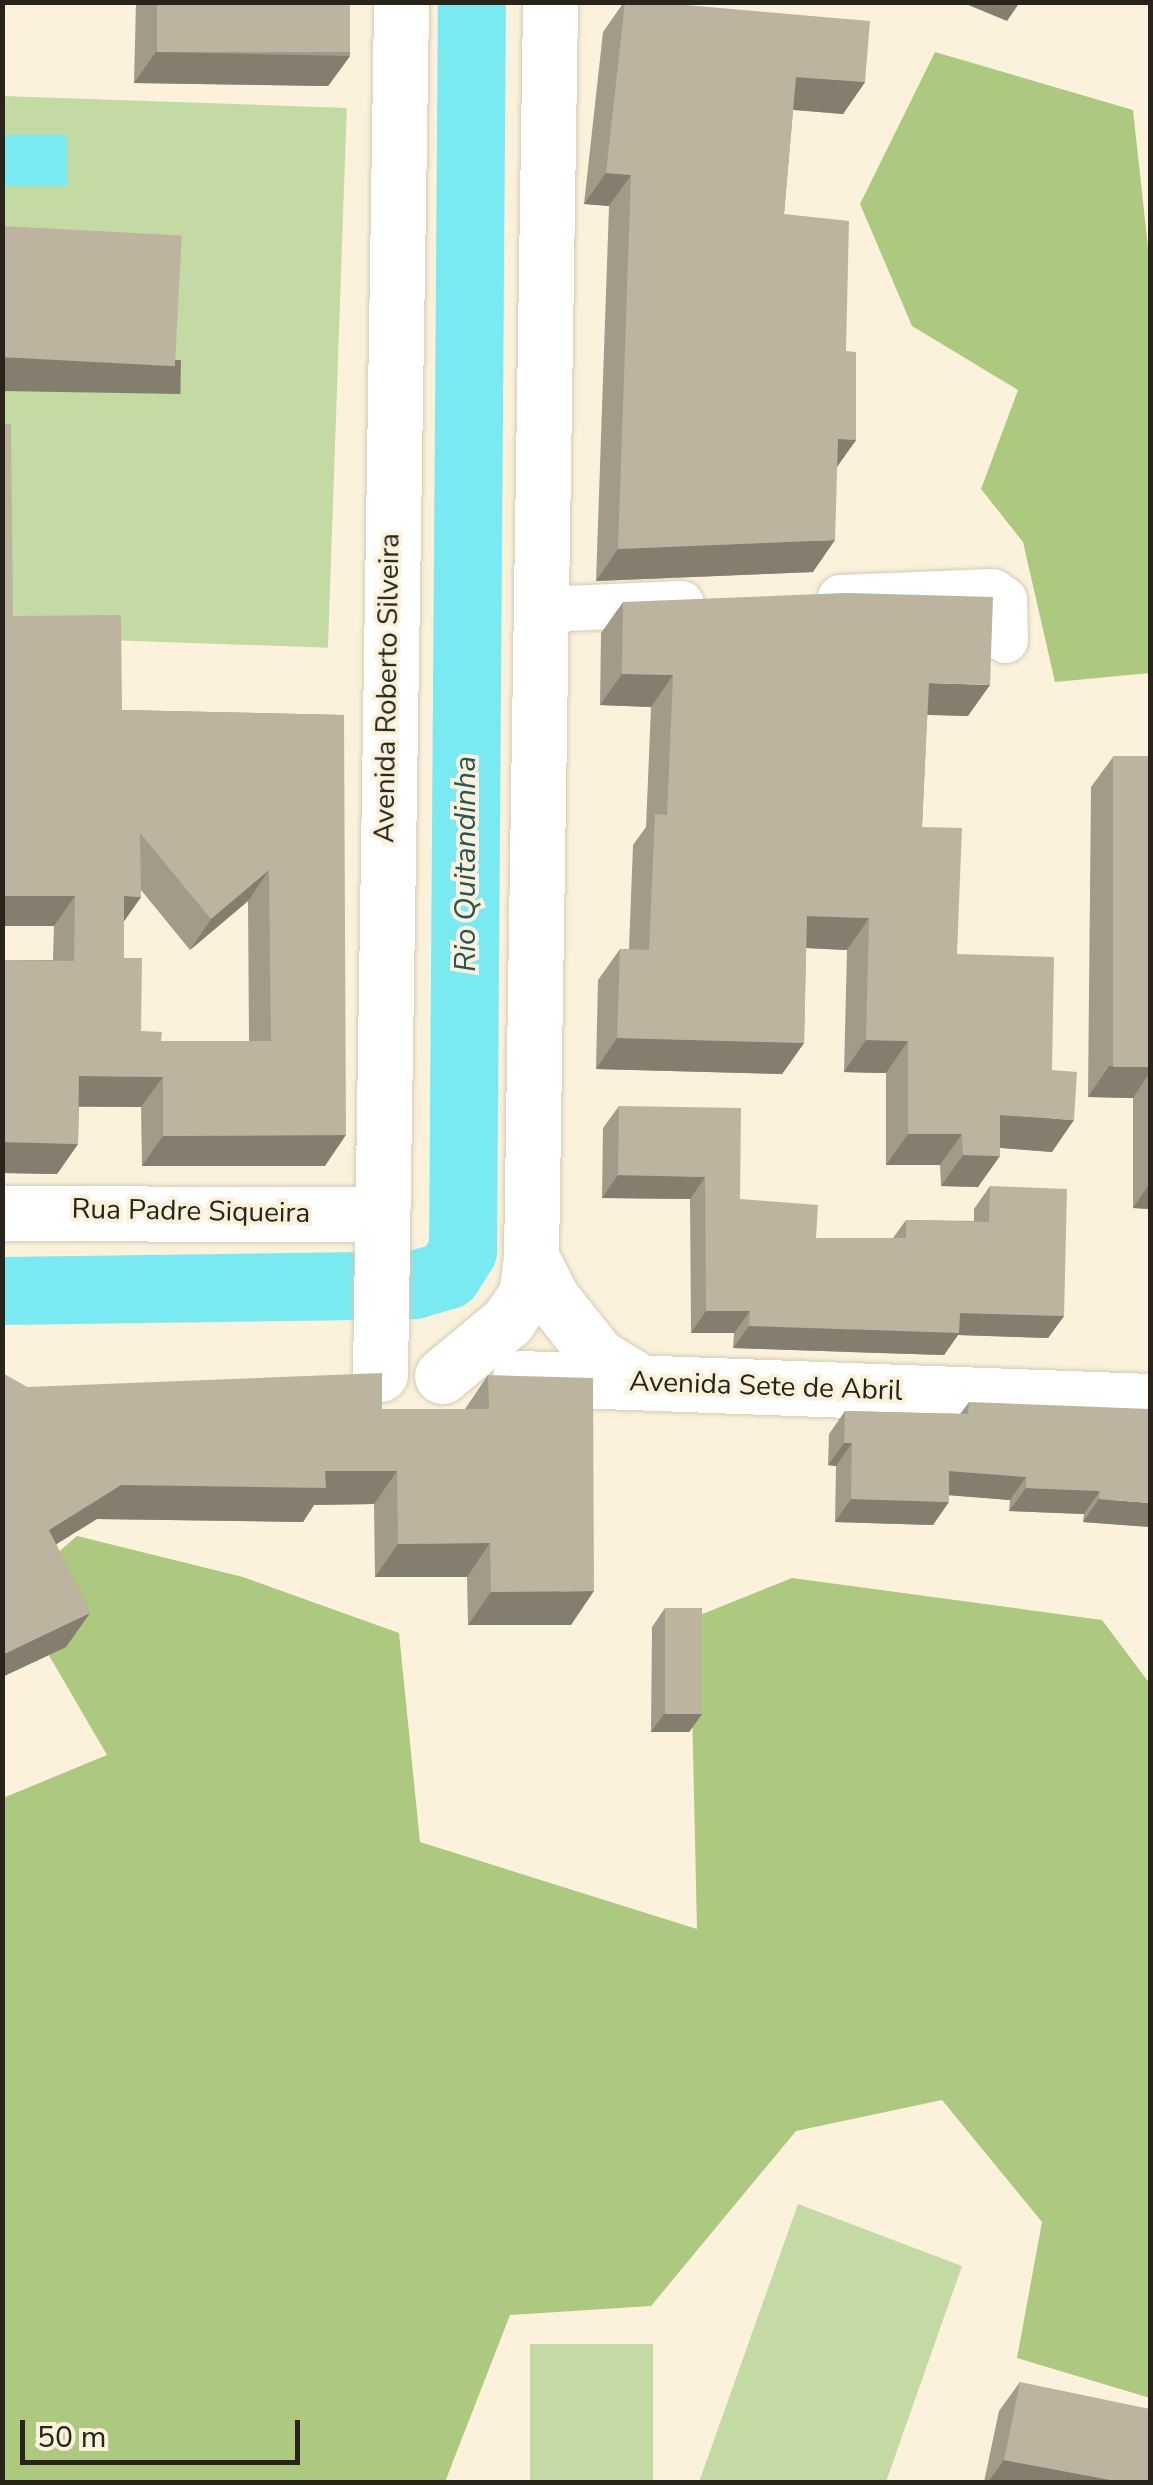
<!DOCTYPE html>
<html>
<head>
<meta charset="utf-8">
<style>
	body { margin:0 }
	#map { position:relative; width:1153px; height:2485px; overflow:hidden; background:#fcf2dc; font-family:"Nunito Sans",sans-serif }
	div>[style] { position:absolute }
	.green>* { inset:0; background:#c4daa3; transform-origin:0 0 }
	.forest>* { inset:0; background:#acc97f }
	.water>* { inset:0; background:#79eaf2; transform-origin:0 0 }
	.river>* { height:68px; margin:-34px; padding:0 34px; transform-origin:34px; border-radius:34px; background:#79eaf2 }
	.roads { filter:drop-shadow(0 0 2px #d4cbb5) drop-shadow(0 0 2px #d4cbb5) }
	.minor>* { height:45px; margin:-22.5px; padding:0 22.5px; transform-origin:22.5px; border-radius:22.5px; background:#fff }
	.major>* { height:55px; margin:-27.5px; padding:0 27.5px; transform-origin:27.5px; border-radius:27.5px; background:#fff }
	.wall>* { inset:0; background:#a39b89 }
	.shaded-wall>* { inset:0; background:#847e6f; transform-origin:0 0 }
	.building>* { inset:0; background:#bdb49f; transform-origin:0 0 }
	span { translate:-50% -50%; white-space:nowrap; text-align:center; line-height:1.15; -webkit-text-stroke:8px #fcf2dc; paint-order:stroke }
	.street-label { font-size:28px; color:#28241c }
	.water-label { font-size:30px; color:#25565a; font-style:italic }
	.frame { position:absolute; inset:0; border:5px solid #28241c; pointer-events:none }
	.scale { position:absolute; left:20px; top:2420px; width:280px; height:45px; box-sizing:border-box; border:5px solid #28241c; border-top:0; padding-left:12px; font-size:30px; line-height:35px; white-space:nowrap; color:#28241c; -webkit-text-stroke:8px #fcf2dc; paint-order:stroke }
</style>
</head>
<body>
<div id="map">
	<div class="green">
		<i style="left:3px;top:96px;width:344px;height:540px;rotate:2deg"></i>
		<i style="clip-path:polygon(798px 2204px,962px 2266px,886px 2482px,699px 2482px)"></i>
		<i style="left:530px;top:2344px;width:123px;height:138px"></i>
	</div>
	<div class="forest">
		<i style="clip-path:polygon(935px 52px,1133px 110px,1150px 266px,1150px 673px,1055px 682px,1023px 542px,981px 489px,1018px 390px,912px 326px,860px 204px)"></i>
		<i style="clip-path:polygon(77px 1536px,243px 1577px,399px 1633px,420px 1842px,697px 1929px,690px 1619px,792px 1578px,1102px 1620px,1150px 1684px,1150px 2398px,1017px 2358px,1042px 2222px,942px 2100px,796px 2131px,651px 2306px,510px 2315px,445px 2482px,3px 2482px,3px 1798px,107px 1755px,12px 1592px)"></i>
	</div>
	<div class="water">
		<i style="left:3px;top:135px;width:64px;height:51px"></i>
	</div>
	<div class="river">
		<i style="left:2px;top:1291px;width:412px;rotate:-0.8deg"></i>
		<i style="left:414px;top:1285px;width:35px;rotate:-16deg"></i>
		<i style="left:448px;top:1275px;width:28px;rotate:-58deg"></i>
		<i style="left:463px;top:1251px;width:1249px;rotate:-89.59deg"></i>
	</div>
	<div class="roads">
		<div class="minor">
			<i style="left:840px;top:597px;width:152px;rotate:-2.3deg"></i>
			<i style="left:992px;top:591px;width:14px;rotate:34deg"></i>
			<i style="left:1004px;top:599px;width:41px;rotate:88.6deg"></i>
			<i style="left:542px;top:609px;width:139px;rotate:-2.5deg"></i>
		</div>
		<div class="major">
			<i style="left:2px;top:1213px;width:377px;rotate:0.2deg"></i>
			<i style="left:531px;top:1257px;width:46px;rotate:62.9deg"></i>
			<i style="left:552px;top:1298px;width:74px;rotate:51.6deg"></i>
			<i style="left:598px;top:1356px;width:49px;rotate:31.8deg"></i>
			<i style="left:380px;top:1374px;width:1372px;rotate:-89.12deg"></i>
			<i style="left:442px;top:1376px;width:86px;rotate:-39.8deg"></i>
			<i style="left:508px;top:1321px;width:32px;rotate:-56deg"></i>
			<i style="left:526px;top:1294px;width:37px;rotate:-82deg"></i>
			<i style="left:531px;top:1257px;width:1255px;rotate:-89.13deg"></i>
			<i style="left:520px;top:1378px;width:630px;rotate:2.09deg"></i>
		</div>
	</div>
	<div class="wall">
		<i style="clip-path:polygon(136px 2px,350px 2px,350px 56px,328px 86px,134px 83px)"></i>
		<i style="clip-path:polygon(624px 2px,652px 2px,865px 82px,843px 114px,793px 110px,784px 214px,846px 351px,856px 440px,837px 467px,813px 572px,596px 581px,609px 206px,584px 204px,603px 32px)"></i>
		<i style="clip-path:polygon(623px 602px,968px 716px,927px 715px,922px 827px,957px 954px,1052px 1070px,1052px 1152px,1000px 1148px,978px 1187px,941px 1186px,940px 1165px,886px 1165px,886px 1073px,844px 1072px,847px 950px,806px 948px,804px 1043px,782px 1074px,596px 1069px,598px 980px,620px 949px,629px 949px,633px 845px,646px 827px,651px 707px,600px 705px,601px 633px)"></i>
		<i style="clip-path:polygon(evenodd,13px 616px,122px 710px,344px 715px,325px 1166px,142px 1166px,141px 1107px,79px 1107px,78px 1144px,57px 1174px,2px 1173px,2px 960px,53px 960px,54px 926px,13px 616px,141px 890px,190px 950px,248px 901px,249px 1041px,161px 1041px,141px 1031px,124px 958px,124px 921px,141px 897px,141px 890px)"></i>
		<i style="clip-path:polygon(1150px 756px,1150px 1209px,1133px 1208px,1133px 1098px,1088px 1097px,1091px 787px,1113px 757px)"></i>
		<i style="clip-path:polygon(619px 1106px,740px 1199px,816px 1238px,893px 1238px,906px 1220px,974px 1221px,974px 1209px,990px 1186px,1064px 1316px,1048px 1338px,958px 1335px,944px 1355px,733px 1348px,734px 1333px,691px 1333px,690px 1199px,602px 1198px,603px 1128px)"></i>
		<i style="clip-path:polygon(2px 1373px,27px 1387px,382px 1409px,465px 1409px,488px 1375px,571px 1625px,468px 1625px,467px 1577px,375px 1577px,374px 1504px,314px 1505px,303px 1522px,97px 1519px,56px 1544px,90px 1613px,66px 1647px,2px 1677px)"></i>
		<i style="clip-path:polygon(969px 1402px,1150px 1527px,1083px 1522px,1084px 1514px,1009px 1511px,1010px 1500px,949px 1495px,933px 1525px,835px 1522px,836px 1466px,828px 1465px,829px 1434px,845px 1411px,960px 1414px)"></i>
		<i style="clip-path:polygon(665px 1608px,702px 1714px,689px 1732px,651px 1732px,652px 1627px)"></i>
		<i style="clip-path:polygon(1020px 2382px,1150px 2482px,984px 2482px,999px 2411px)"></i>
	</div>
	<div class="shaded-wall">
		<i style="clip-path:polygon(961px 2px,1020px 2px,1007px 21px)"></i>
		<i style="clip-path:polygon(156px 52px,350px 56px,328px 86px,134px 83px)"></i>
		<i style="clip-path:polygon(796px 77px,865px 82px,843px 114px,774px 108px)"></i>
		<i style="clip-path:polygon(606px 173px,631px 175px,609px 206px,584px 204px)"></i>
		<i style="left:2px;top:357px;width:179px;height:34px;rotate:1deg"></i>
		<i style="clip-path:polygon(838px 439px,856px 440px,834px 471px)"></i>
		<i style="clip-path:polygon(835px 540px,813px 572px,596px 581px,618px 549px)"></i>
		<i style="clip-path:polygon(622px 674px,673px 675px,651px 707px,600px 705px)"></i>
		<i style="clip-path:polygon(929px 683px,990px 685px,968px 716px,907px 714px)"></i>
		<i style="clip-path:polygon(269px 870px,248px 901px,190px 950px,211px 919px)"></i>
		<i style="clip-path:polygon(2px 896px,75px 896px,54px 926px,2px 926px)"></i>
		<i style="clip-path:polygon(124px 896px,141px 897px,120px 927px)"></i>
		<i style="clip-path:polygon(807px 916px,869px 918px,847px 950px,785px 947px)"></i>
		<i style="clip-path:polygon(617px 1038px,804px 1043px,782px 1074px,596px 1069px)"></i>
		<i style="clip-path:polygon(866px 1040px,908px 1041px,886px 1073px,844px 1072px)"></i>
		<i style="clip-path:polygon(1109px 1066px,1150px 1067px,1150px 1072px,1133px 1098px,1088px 1097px)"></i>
		<i style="clip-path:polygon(79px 1076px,163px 1077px,141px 1107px,58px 1106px)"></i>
		<i style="clip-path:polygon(1000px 1115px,1074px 1120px,1052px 1152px,978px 1146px)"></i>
		<i style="clip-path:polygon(908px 1134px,962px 1134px,940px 1165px,886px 1165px)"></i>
		<i style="clip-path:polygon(346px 1135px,325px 1166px,142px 1166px,163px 1136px)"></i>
		<i style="clip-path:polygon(2px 1142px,78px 1144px,57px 1174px,2px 1173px)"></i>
		<i style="clip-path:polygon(963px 1155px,1000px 1156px,978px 1187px,941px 1186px)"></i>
		<i style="clip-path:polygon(618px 1175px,705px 1177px,690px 1199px,602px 1198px)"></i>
		<i style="clip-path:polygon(1150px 1183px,1150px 1209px,1133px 1208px)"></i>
		<i style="clip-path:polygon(706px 1311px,750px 1311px,734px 1333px,691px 1333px)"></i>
		<i style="clip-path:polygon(960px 1313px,1064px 1316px,1048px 1338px,958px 1335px,944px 1355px,733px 1348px,749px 1326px)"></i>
		<i style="clip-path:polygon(844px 1443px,852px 1443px,836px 1466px,828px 1465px)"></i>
		<i style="clip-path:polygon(325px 1471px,397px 1471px,374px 1504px,314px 1505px,303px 1522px,97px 1519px,26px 1563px,49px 1530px,121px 1485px)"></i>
		<i style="clip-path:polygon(949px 1471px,1026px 1477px,1010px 1500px,933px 1494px)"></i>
		<i style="clip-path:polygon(1026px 1488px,1100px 1491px,1084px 1514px,1009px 1511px)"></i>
		<i style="clip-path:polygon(851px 1499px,949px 1502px,933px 1525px,835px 1522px)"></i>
		<i style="clip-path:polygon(1099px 1499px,1150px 1503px,1150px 1527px,1083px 1522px)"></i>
		<i style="clip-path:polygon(490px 1543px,467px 1577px,375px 1577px,398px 1544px)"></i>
		<i style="clip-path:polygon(594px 1591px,571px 1625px,468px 1625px,491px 1592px)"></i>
		<i style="clip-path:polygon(90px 1613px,66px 1647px,2px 1677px,2px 1655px)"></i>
		<i style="clip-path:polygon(664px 1714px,702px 1714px,689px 1732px,651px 1732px)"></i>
		<i style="clip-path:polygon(1004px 2460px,1121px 2482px,988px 2482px)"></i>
	</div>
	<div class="building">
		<i style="left:157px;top:2px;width:193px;height:50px"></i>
		<i style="clip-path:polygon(625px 2px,652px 2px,870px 21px,865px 82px,796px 77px,784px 214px,849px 221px,846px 351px,856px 352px,856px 440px,838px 439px,835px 540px,618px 549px,631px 175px,606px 173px)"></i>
		<i style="left:2px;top:226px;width:180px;height:131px;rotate:3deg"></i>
		<i style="clip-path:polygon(evenodd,2px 424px,11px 424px,13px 616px,121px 615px,122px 710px,344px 715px,346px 1135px,163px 1136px,163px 1077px,79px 1076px,78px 1144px,2px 1142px,2px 960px,74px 961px,75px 896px,2px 896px,2px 424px,140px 833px,211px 919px,269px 870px,271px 1041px,161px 1041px,162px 1032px,141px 1031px,142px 958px,124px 958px,124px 896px,141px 897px,140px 833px)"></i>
		<i style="clip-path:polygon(846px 593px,993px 597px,990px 685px,929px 683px,922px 827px,962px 828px,957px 954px,1054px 957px,1052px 1070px,1077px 1072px,1074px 1120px,1000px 1115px,1000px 1156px,963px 1155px,962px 1134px,908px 1134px,908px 1041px,866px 1040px,869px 918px,807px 916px,804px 1043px,617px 1038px,620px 949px,649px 950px,655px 814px,667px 815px,673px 675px,622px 674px,623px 602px)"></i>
		<i style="left:1150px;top:756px;width:311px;height:37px;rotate:90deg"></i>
		<i style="clip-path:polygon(619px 1106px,741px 1108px,740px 1199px,818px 1205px,816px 1238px,906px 1238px,906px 1220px,989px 1222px,990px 1186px,1067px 1189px,1064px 1316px,960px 1313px,959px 1333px,749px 1326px,750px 1311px,706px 1311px,705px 1177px,618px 1175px)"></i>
		<i style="clip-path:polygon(2px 1373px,27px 1387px,382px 1373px,382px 1409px,489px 1409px,488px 1375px,593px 1378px,594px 1591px,491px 1592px,490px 1543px,398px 1544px,397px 1471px,325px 1471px,326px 1488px,121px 1485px,49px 1530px,90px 1613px,2px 1655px)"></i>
		<i style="clip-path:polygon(969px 1402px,1150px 1409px,1150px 1503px,1099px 1499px,1100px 1491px,1026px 1488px,1026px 1477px,949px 1471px,949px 1502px,851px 1499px,852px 1443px,844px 1443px,845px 1411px,968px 1414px)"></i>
		<i style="left:665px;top:1608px;width:37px;height:106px"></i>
		<i style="clip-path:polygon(1020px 2382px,1150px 2409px,1150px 2482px,1121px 2482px,1004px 2460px)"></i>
	</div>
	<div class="street-label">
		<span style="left:387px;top:688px;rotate:-89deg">Avenida Roberto Silveira</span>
		<span style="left:191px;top:1211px;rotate:1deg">Rua Padre Siqueira</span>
		<span style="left:766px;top:1386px;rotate:2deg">Avenida Sete de Abril</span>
	</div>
	<div class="water-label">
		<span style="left:466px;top:864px;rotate:-90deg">Rio Quitandinha</span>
	</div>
	<div class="frame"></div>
	<div class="scale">50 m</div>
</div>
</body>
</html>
